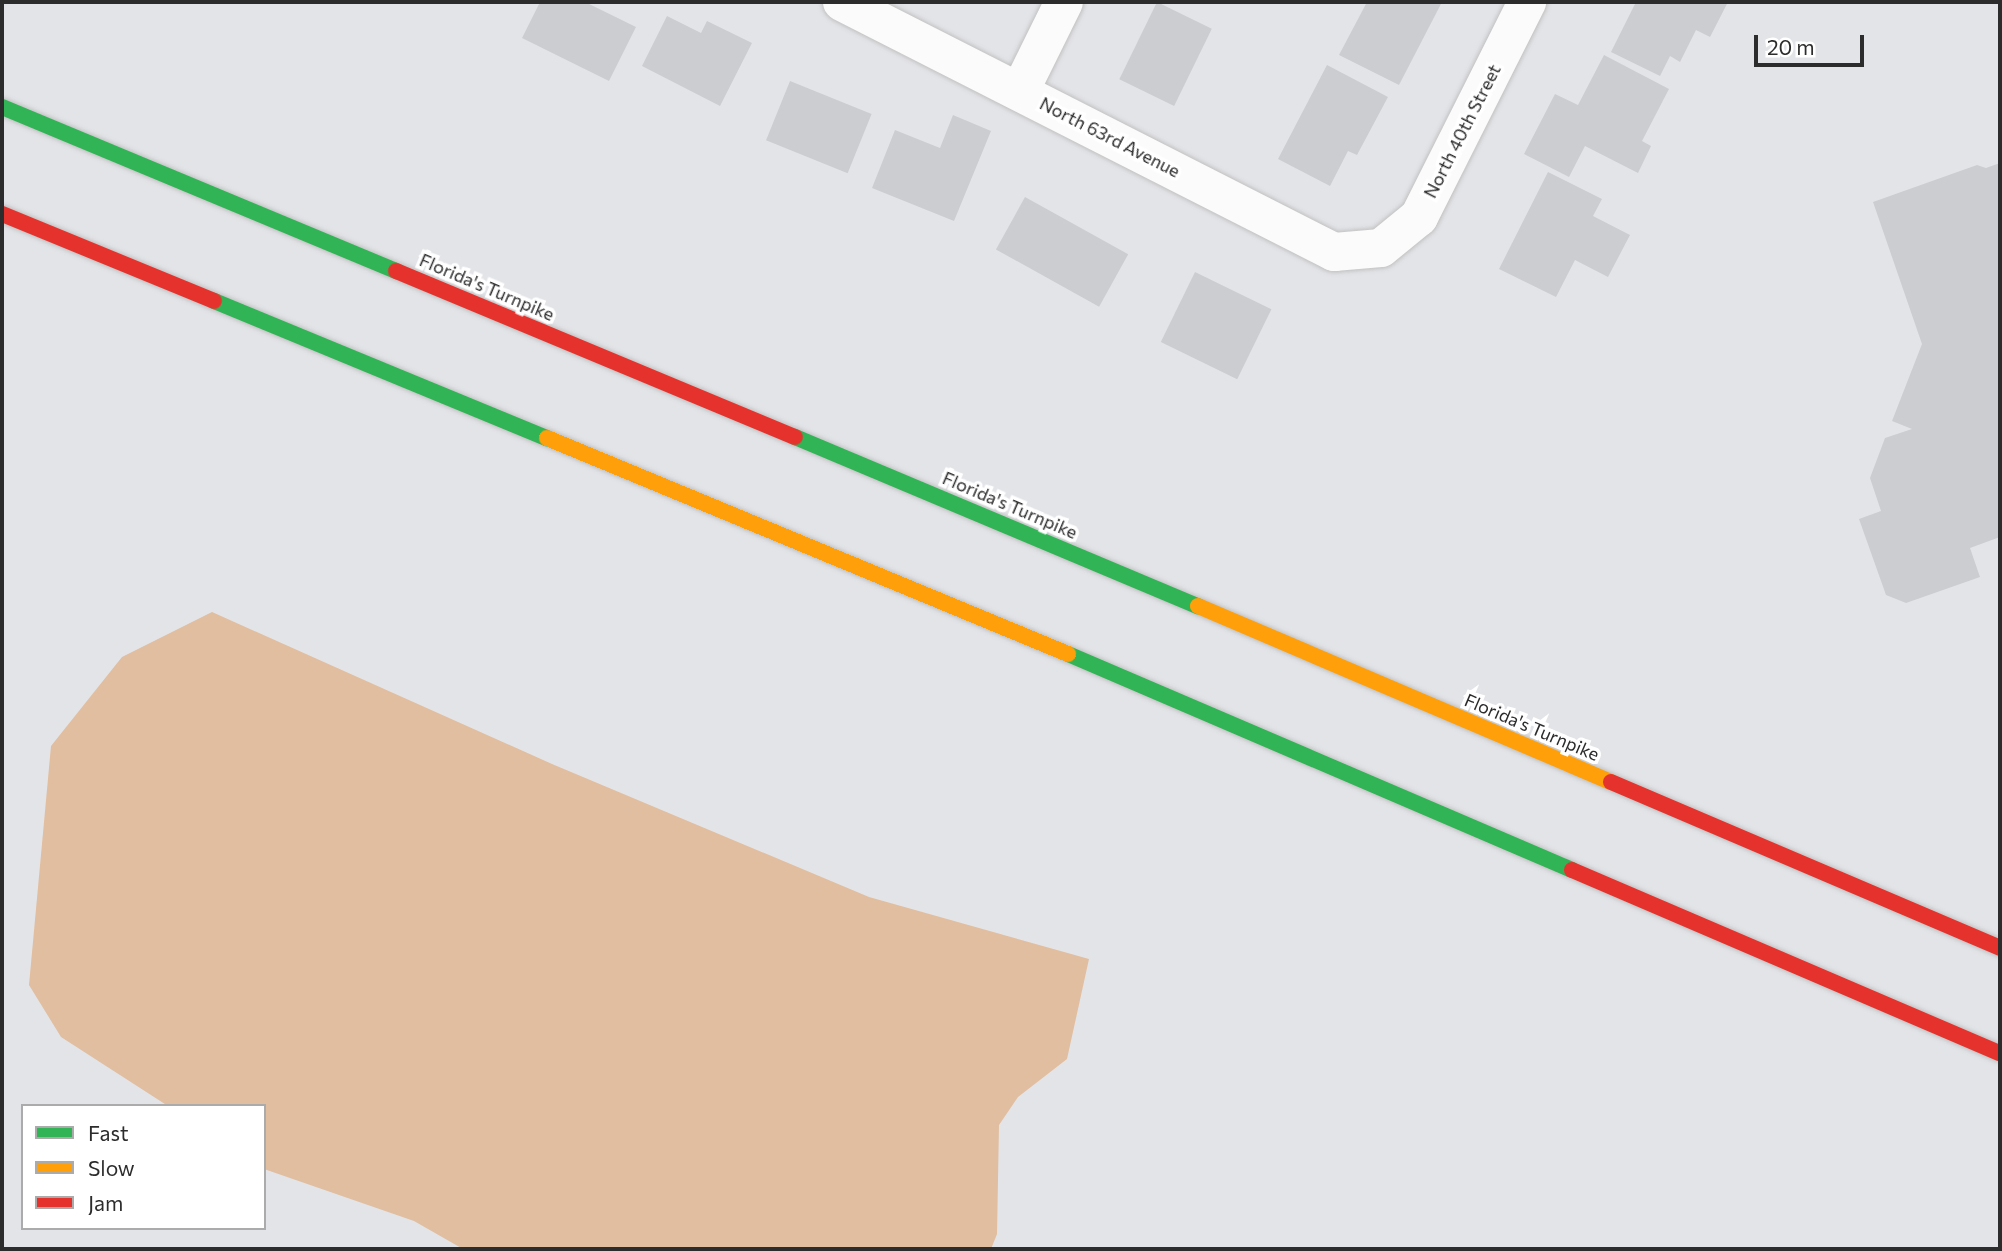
<!DOCTYPE html>
<html>
<head>
<meta charset="utf-8">
<style>
	body { margin:0 }
	#map { position:relative; width:2002px; height:1251px; overflow:hidden; background:#e3e4e8; font-family:Commissioner,sans-serif }
	div>[style] { position:absolute }
	.water>* { inset:0; background:#e1be9f }
	.building>* { inset:0; background:#cccdd0; transform-origin:0 0 }
	.roads { filter:drop-shadow(0 0 2px #c1c1c1) drop-shadow(0 0 2px #c1c1c1) }
	.street>* { height:38px; margin:-19px; padding:0 19px; transform-origin:19px; border-radius:19px; background:#fbfbfc }
	.fast>* { height:16px; margin:-8px; padding:0 8px; transform-origin:8px; border-radius:8px; background:#30b455 }
	.slow>* { height:16px; margin:-8px; padding:0 8px; transform-origin:8px; border-radius:8px; background:#ff9f0a }
	.jam>* { height:16px; margin:-8px; padding:0 8px; transform-origin:8px; border-radius:8px; background:#e5322d }
	span { translate:-50% -50%; white-space:nowrap; text-align:center; line-height:1.15; -webkit-text-stroke:7px #fff; paint-order:stroke }
	.street-label { font-size:18px; color:#2c2c2c }
	.frame { position:absolute; inset:0; border:4px solid #2c2c2c; pointer-events:none }
	.legend { position:absolute; left:21px; top:1104px; width:245px; height:126px; box-sizing:border-box; background:#fff; border:2px solid #ababab; margin:0; padding:9px 12px; list-style:none; font-size:21px; color:#2c2c2c }
	.legend li { display:flex; align-items:center; gap:14px; height:35px }
	.legend b { width:35px; border:2px solid #ababab }
	.scale { position:absolute; left:1754px; top:35px; width:110px; height:32px; box-sizing:border-box; border:4px solid #2c2c2c; border-top:0; padding-left:9px; font-size:21px; line-height:24px; white-space:nowrap; color:#2c2c2c; -webkit-text-stroke:5px #fff; paint-order:stroke }
</style>
</head>
<body>
<div id="map">
	<div class="water">
		<i style="clip-path:polygon(212px 612px,552px 764px,869px 897px,1089px 959px,1067px 1059px,1018px 1097px,999px 1125px,997px 1234px,991px 1249px,463px 1249px,414px 1221px,264px 1169px,264px 1106px,168px 1106px,61px 1037px,29px 985px,51px 746px,122px 657px)"></i>
	</div>
	<div class="building">
		<i style="clip-path:polygon(540px 2px,585px 2px,636px 27px,609px 81px,522px 38px)"></i>
		<i style="left:1157px;top:2px;width:61px;height:86px;rotate:26deg"></i>
		<i style="clip-path:polygon(1367px 2px,1442px 2px,1399px 85px,1339px 55px)"></i>
		<i style="clip-path:polygon(1636px 2px,1728px 2px,1710px 37px,1696px 30px,1680px 62px,1670px 56px,1660px 76px,1611px 52px)"></i>
		<i style="clip-path:polygon(667px 16px,701px 33px,707px 21px,752px 43px,720px 106px,642px 66px)"></i>
		<i style="clip-path:polygon(1604px 55px,1669px 89px,1642px 141px,1651px 146px,1638px 173px,1585px 146px,1569px 177px,1524px 154px,1555px 94px,1578px 105px)"></i>
		<i style="clip-path:polygon(1327px 65px,1388px 97px,1357px 155px,1348px 151px,1330px 186px,1278px 159px)"></i>
		<i style="left:790px;top:81px;width:88px;height:64px;rotate:22deg"></i>
		<i style="clip-path:polygon(953px 115px,991px 131px,954px 221px,872px 188px,895px 130px,940px 148px)"></i>
		<i style="clip-path:polygon(2000px 163px,2000px 537px,1970px 548px,1980px 577px,1906px 603px,1886px 595px,1859px 519px,1881px 511px,1870px 478px,1885px 438px,1912px 429px,1892px 421px,1922px 344px,1873px 202px,1977px 165px,1986px 168px)"></i>
		<i style="clip-path:polygon(1548px 172px,1602px 199px,1593px 216px,1630px 235px,1608px 277px,1575px 260px,1556px 297px,1499px 269px)"></i>
		<i style="left:1025px;top:197px;width:118px;height:60px;rotate:29deg"></i>
		<i style="left:1195px;top:272px;width:85px;height:78px;rotate:26deg"></i>
	</div>
	<div class="roads">
		<div class="street">
			<i style="left:842px;top:2px;width:552px;rotate:26.94deg"></i>
			<i style="left:1334px;top:252px;width:47px;rotate:-4.9deg"></i>
			<i style="left:1381px;top:248px;width:49px;rotate:-39.2deg"></i>
			<i style="left:1419px;top:217px;width:241px;rotate:-63.3deg"></i>
			<i style="left:1020px;top:91px;width:99px;rotate:-63.7deg"></i>
		</div>
		<div class="fast">
			<i style="left:2px;top:107px;width:427px;rotate:22.6deg"></i>
			<i style="left:214px;top:301px;width:360px;rotate:22.4deg"></i>
			<i style="left:795px;top:437px;width:437px;rotate:22.8deg"></i>
			<i style="left:1068px;top:654px;width:548px;rotate:23.2deg"></i>
		</div>
		<div class="slow">
			<i style="left:547px;top:438px;width:564px;rotate:22.52deg"></i>
			<i style="left:1198px;top:606px;width:449px;rotate:23.1deg"></i>
		</div>
		<div class="jam">
			<i style="left:2px;top:214px;width:229px;rotate:22.3deg"></i>
			<i style="left:396px;top:271px;width:432px;rotate:22.6deg"></i>
			<i style="left:1611px;top:782px;width:423px;rotate:23.1deg"></i>
			<i style="left:1572px;top:870px;width:465px;rotate:23.2deg"></i>
		</div>
	</div>
	<div class="street-label">
		<span style="left:1462px;top:131px;rotate:-63deg">North 40th Street</span>
		<span style="left:1110px;top:137px;rotate:27deg">North 63rd Avenue</span>
		<span style="left:487px;top:287px;rotate:23deg">Florida's Turnpike</span>
		<span style="left:1010px;top:505px;rotate:23deg">Florida's Turnpike</span>
		<span style="left:1532px;top:727px;rotate:23deg">Florida's Turnpike</span>
	</div>
	<div class="frame"></div>
	<ul class="legend">
	<li><b style="height:9px;background:#30b455"></b>Fast</li>
	<li><b style="height:9px;background:#ff9f0a"></b>Slow</li>
	<li><b style="height:9px;background:#e5322d"></b>Jam</li>
	</ul>
	<div class="scale">20 m</div>
</div>
</body>
</html>
